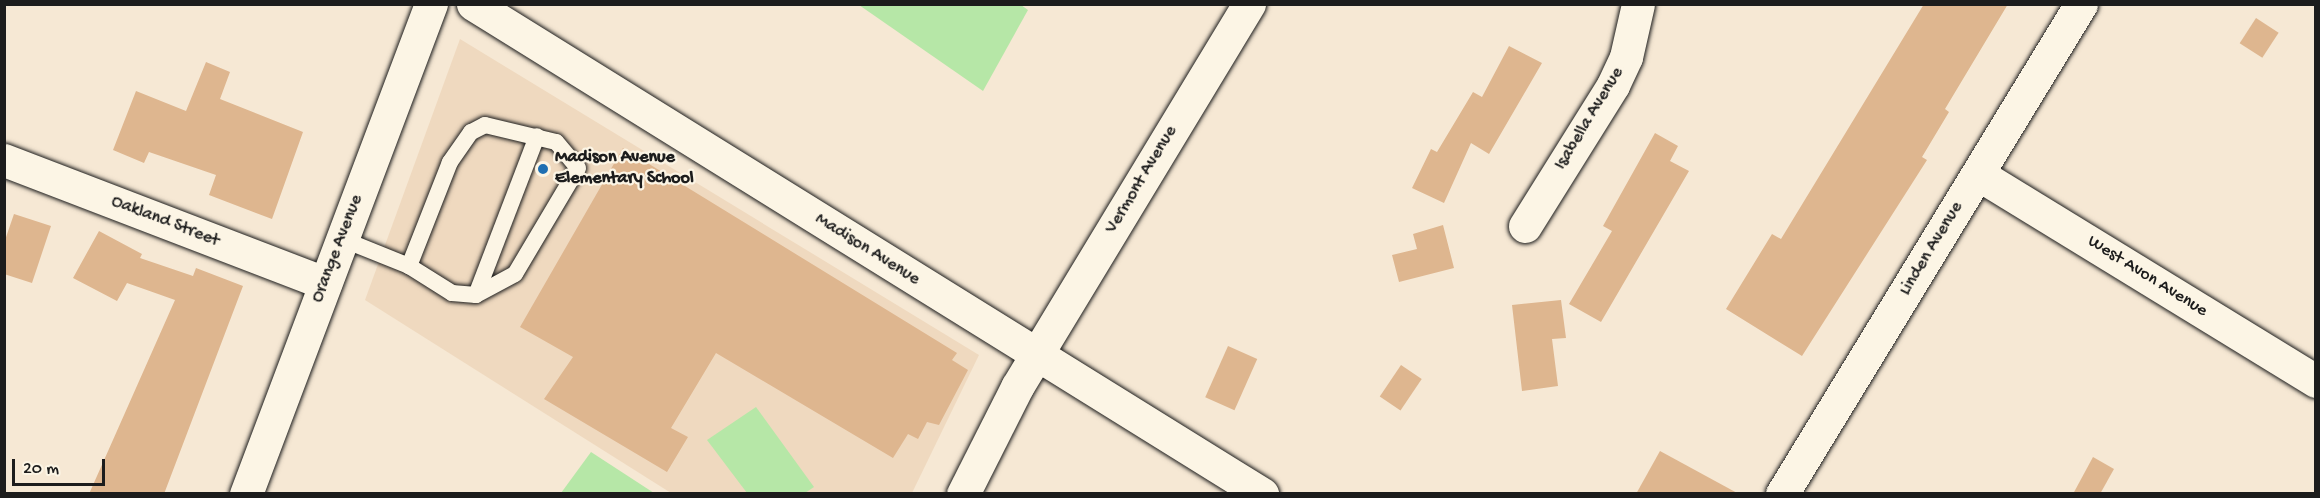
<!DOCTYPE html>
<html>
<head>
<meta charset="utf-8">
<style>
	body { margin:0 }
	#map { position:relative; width:2320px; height:498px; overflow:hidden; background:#f6e8d4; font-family:"Gochi Hand",sans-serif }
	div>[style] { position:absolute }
	.built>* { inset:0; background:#efd9bf }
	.green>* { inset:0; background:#b6e7a7 }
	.building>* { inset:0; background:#deb68f; transform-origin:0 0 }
	.roads { filter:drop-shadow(0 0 2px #1c1c1c) drop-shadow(0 0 2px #1c1c1c) }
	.lane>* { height:16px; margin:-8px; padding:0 8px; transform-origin:8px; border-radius:8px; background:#fcf5e5 }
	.street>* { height:33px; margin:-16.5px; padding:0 16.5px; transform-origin:16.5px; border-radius:16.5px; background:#fcf5e5 }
	.secondary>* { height:33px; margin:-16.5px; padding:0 16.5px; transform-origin:16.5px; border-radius:16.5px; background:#fcf5e5 }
	.dots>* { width:16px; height:16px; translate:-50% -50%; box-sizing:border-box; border:3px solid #fcf5e5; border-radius:50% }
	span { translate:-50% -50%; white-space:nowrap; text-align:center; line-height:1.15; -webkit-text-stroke:4.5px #fcf5e5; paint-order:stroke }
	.street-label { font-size:18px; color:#1c1c1c }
	.poi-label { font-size:18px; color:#1c1c1c; font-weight:700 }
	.left { translate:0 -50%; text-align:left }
	.frame { position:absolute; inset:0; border:6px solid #1c1c1c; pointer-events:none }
	.scale { position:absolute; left:12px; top:459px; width:93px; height:27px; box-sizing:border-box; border:3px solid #1c1c1c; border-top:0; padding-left:8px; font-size:18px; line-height:21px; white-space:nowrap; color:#1c1c1c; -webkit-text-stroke:4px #fcf5e5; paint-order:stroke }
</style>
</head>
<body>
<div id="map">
	<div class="built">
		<i style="clip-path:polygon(460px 39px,979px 355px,912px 493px,671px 493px,365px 300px)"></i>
	</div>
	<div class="green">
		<i style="clip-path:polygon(1021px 5px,1028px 10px,983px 91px,859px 5px)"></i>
		<i style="clip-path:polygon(756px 407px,814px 487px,805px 493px,747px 493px,707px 440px)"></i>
		<i style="clip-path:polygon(591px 452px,654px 493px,561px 493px)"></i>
	</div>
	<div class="building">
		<i style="clip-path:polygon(1924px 4px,2008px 4px,1945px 109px,1949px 112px,1922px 157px,1927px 160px,1802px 356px,1726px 309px,1772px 234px,1781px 239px)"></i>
		<i style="left:2256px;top:18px;width:27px;height:30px;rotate:33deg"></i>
		<i style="clip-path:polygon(1509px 46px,1542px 63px,1489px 154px,1471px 143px,1444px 203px,1412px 188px,1431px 149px,1437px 152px,1473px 92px,1482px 97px)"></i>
		<i style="clip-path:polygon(206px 62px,230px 72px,220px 99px,303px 132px,272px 219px,209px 195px,216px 175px,149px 152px,144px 163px,113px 150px,136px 91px,186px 111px)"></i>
		<i style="clip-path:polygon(1655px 133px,1678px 146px,1670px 161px,1689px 171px,1601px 322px,1569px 304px,1612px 231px,1603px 226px)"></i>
		<i style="clip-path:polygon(623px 148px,957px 353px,952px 360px,968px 370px,939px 425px,927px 422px,918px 439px,908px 434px,893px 458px,716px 353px,671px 428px,688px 437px,667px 472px,544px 399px,573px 357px,520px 327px)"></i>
		<i style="clip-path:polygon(14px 214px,51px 226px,32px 283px,4px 274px,4px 243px)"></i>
		<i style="clip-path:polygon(1443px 225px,1454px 268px,1399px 282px,1392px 255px,1417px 249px,1413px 234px)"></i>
		<i style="clip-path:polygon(99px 231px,142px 254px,140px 258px,193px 276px,196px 268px,243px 286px,164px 494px,89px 494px,175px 300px,127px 283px,117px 301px,73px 278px)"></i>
		<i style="clip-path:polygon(1561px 300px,1566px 338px,1552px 339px,1558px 386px,1522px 391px,1512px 305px)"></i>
		<i style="left:1228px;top:346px;width:32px;height:56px;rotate:24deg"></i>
		<i style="left:1401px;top:365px;width:25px;height:38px;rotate:34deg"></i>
		<i style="clip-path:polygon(1660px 451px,1739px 494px,1636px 494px)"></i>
		<i style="clip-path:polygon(2093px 457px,2114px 469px,2100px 494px,2073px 494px)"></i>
	</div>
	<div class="roads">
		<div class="lane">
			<i style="left:342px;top:239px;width:72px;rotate:21.9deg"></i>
			<i style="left:409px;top:266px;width:51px;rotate:32.1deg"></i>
			<i style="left:452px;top:293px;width:24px;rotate:5deg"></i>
			<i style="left:476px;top:295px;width:44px;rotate:-28.3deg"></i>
			<i style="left:515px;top:274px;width:123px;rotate:-59.3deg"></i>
			<i style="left:578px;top:168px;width:34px;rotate:-130deg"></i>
			<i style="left:556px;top:142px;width:73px;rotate:-166.5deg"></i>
			<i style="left:485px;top:125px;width:16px;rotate:153deg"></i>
			<i style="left:471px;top:132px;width:37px;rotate:125deg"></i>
			<i style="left:450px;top:162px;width:112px;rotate:111.5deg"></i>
			<i style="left:476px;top:295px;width:170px;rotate:-69deg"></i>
		</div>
		<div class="street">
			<i style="left:4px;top:160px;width:344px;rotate:21deg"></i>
			<i style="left:1978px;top:174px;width:396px;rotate:31.5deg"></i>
			<i style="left:1525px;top:226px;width:166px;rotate:-58deg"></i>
			<i style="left:1613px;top:85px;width:31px;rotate:-65deg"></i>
			<i style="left:1626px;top:57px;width:54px;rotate:-77.2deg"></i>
			<i style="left:963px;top:494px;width:120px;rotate:-63.2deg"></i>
			<i style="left:1017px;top:387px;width:448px;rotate:-58.8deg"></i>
			<i style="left:1782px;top:494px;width:574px;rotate:-58.61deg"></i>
		</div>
		<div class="secondary">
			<i style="left:473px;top:4px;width:929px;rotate:31.84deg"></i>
			<i style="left:246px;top:494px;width:524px;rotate:-69.32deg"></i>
		</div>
	</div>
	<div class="dots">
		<i style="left:543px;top:169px;background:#1f6fb2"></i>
	</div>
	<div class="street-label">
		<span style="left:1590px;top:119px;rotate:-59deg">Isabella Avenue</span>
		<span style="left:1142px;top:180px;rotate:-59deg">Vermont Avenue</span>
		<span style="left:165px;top:222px;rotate:21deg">Oakland Street</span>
		<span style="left:338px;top:249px;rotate:-69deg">Orange Avenue</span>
		<span style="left:1932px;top:249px;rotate:-59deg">Linden Avenue</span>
		<span style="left:867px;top:250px;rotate:32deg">Madison Avenue</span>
		<span style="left:2147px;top:277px;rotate:32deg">West Avon Avenue</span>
	</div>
	<div class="poi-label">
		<span class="left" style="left:555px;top:169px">Madison Avenue<br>Elementary School</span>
	</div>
	<div class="frame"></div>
	<div class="scale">20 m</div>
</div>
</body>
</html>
